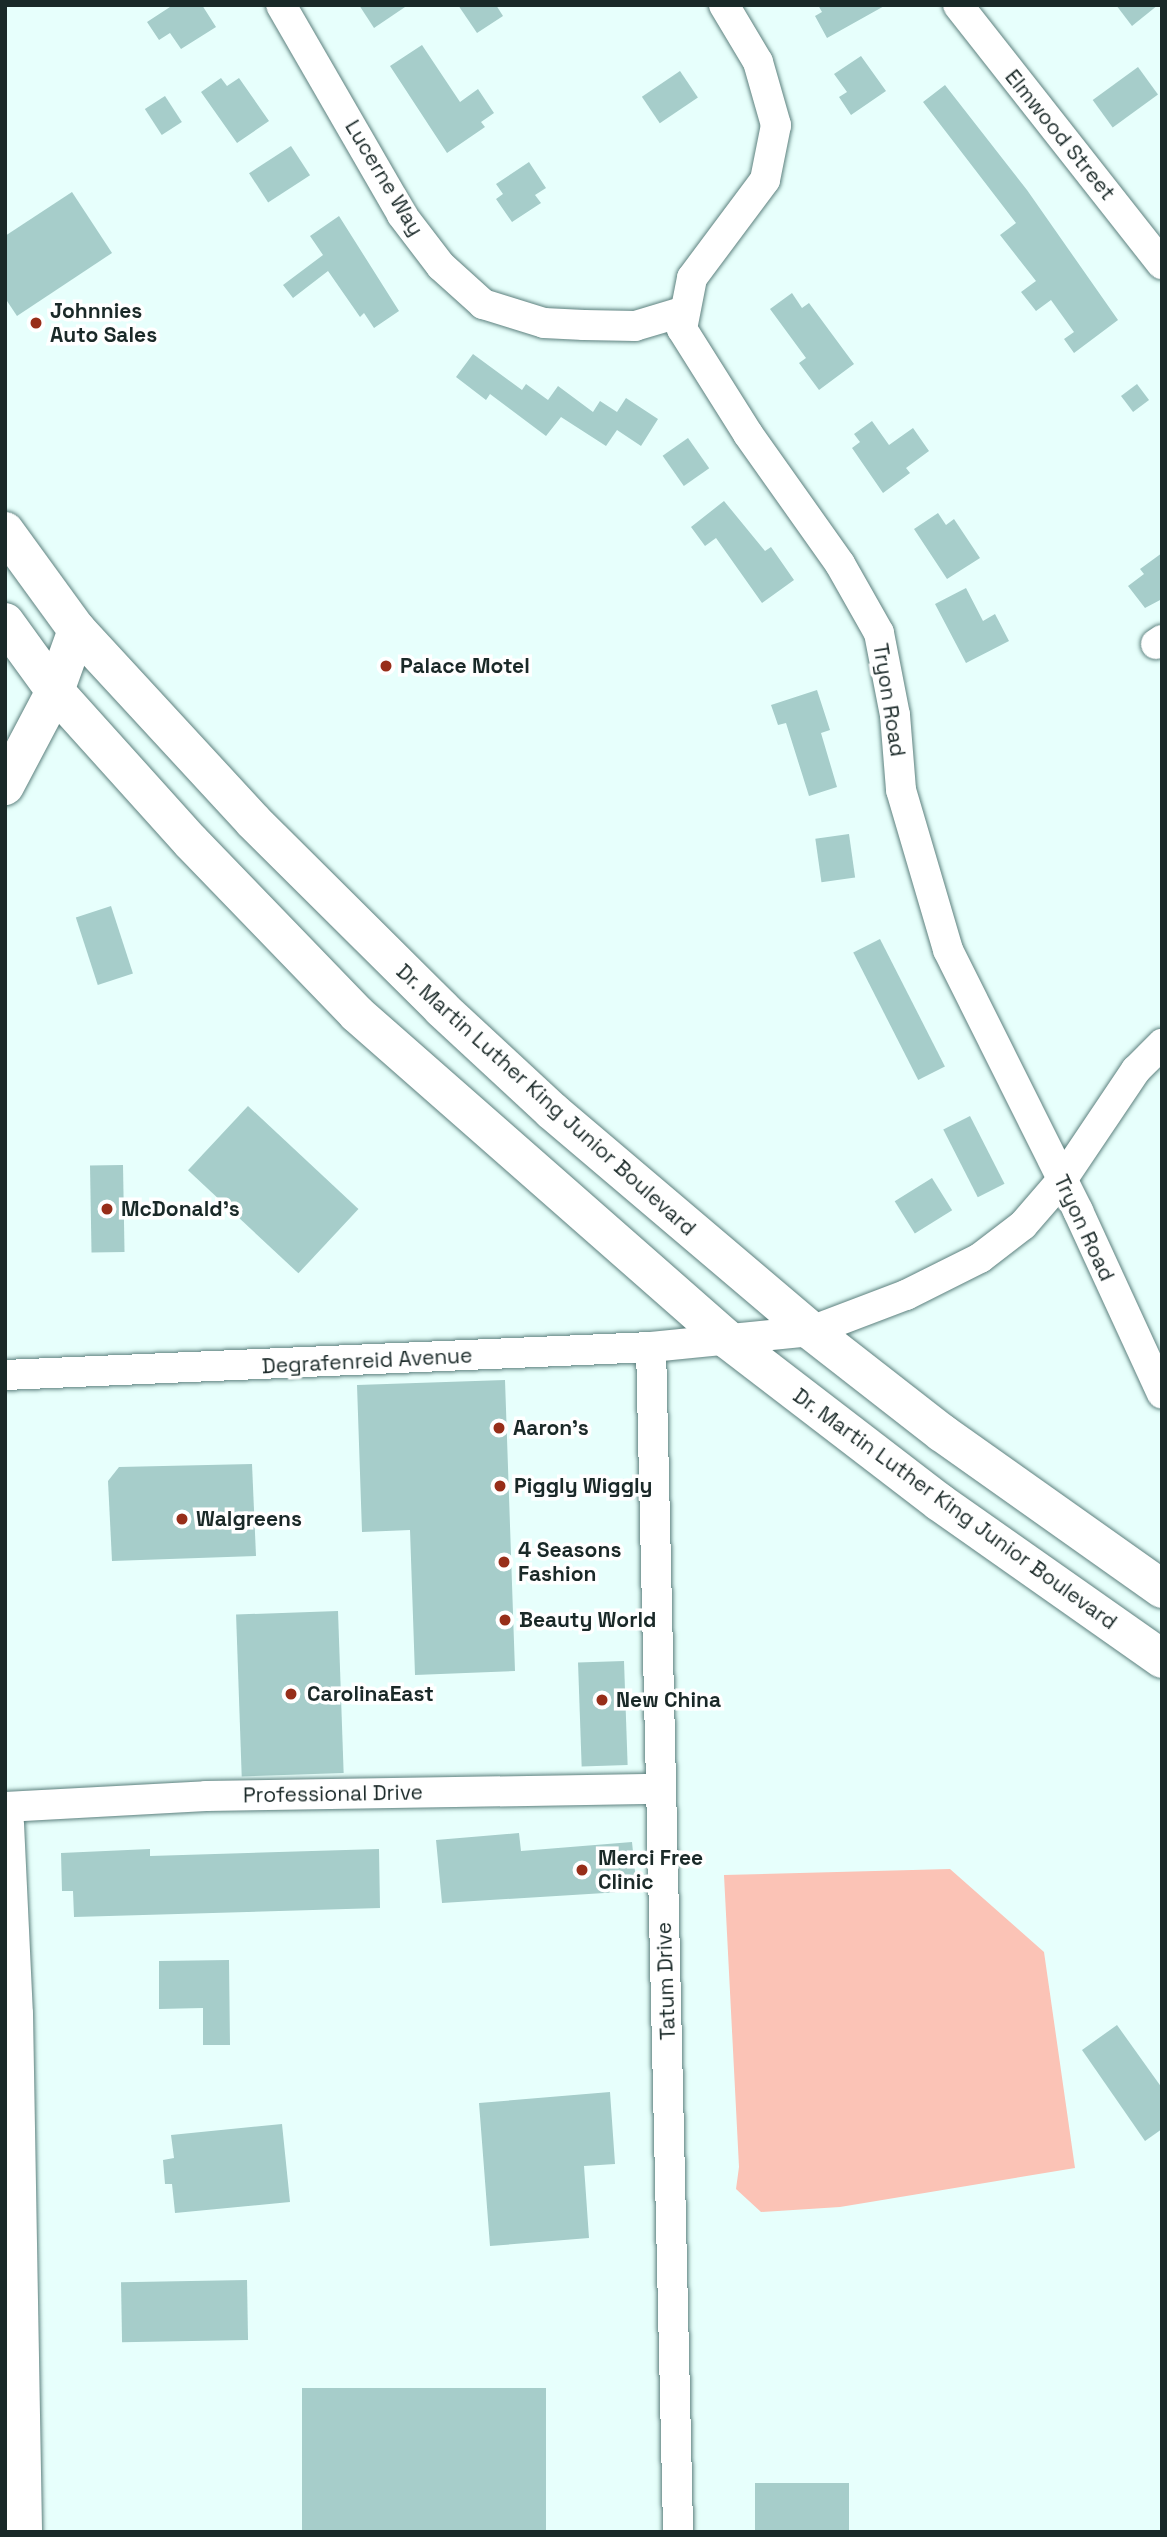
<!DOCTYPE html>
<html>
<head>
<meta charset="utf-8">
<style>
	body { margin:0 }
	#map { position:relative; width:1167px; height:2537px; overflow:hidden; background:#e7fffc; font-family:"Space Grotesk",sans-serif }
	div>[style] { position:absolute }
	.green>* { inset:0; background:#fbc3b6 }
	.building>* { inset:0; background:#a6cdca; transform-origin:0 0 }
	.roads { filter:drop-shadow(0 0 2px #5d817e) drop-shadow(0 0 2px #5d817e) }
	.minor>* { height:30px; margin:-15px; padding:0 15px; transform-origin:15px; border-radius:15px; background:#fff }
	.major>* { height:38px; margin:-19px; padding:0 19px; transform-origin:19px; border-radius:19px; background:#fff }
	.dots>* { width:19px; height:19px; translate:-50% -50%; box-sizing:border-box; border:4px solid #fff; border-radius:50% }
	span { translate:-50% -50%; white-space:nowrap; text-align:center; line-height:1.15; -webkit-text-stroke:7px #fff; paint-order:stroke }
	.street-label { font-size:21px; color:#1a2928 }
	.poi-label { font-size:21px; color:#1a2928; font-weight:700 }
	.left { translate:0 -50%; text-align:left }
	.frame { position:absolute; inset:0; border:7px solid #1a2928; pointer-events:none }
</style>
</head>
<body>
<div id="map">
	<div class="green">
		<i style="clip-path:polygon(950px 1869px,1044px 1952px,1075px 2168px,840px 2207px,761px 2212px,736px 2189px,739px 2167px,724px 1875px)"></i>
	</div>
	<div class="building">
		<i style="clip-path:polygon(173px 5px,202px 5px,216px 27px,181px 49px,170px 33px,159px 40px,147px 22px)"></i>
		<i style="clip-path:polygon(359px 5px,408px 5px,374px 28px)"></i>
		<i style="clip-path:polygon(458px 5px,496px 5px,503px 16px,477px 33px)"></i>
		<i style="clip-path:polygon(818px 5px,886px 5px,827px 38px,815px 16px,822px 12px)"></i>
		<i style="clip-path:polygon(1116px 5px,1158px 5px,1132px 26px)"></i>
		<i style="clip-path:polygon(422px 45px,460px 102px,478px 89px,494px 113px,481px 122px,485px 127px,447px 153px,390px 66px)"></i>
		<i style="clip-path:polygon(861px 56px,886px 91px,851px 115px,839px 97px,847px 92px,834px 74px)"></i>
		<i style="left:1138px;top:67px;width:34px;height:56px;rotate:54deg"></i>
		<i style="left:680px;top:71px;width:32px;height:46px;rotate:56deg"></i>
		<i style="clip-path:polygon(221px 78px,227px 86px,239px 78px,269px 121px,237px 143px,201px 92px)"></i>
		<i style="clip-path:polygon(945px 85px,1027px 190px,1118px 320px,1074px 353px,1064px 339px,1074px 332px,1051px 300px,1036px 311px,1021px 292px,1036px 281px,1000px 235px,1016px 223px,923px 102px)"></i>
		<i style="left:165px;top:96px;width:31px;height:24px;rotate:57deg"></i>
		<i style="left:291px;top:146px;width:35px;height:50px;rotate:57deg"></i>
		<i style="clip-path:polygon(529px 162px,546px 188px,535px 195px,541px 203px,512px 222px,496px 199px,503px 194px,496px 184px)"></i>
		<i style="clip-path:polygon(72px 192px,112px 253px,17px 316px,5px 298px,5px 236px)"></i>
		<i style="clip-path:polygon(339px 216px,399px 311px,374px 328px,364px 313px,360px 317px,328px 271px,293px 298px,283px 285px,323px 255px,310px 236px)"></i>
		<i style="clip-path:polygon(792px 293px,802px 308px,809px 303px,854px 364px,819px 390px,799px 363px,806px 358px,770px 309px)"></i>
		<i style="clip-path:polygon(473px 354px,522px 390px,526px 384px,548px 400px,558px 386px,593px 412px,600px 401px,617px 412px,626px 398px,658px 419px,641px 446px,617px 430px,606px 446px,561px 417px,546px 436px,490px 394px,486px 400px,456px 377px)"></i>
		<i style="left:1137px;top:384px;width:20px;height:20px;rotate:53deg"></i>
		<i style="clip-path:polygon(872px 421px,889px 445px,913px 428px,929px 451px,906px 468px,910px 473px,883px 493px,852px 448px,860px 442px,854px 434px)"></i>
		<i style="left:688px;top:438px;width:37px;height:31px;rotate:55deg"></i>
		<i style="clip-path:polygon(724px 501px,765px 551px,771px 547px,794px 580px,762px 603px,716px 538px,705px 546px,691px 527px)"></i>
		<i style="clip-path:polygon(938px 513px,946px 525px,954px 519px,980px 558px,947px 579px,914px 529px)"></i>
		<i style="clip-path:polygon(1162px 553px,1162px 599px,1145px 608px,1128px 586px,1144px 574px,1140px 569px)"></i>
		<i style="clip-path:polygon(966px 588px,983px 621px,995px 614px,1009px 641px,966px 663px,935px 604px)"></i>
		<i style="clip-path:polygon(817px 690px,830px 730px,821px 733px,837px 787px,809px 796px,786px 723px,778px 725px,771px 705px)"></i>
		<i style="left:849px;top:834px;width:44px;height:34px;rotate:82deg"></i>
		<i style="left:111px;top:906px;width:71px;height:37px;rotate:72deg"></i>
		<i style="left:880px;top:939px;width:143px;height:30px;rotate:63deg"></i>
		<i style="left:248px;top:1106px;width:151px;height:88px;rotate:43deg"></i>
		<i style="left:970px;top:1116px;width:76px;height:30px;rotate:63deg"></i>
		<i style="left:123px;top:1165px;width:87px;height:33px;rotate:89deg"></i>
		<i style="left:932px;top:1178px;width:38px;height:44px;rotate:58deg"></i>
		<i style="clip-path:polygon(505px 1380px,515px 1671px,415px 1675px,410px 1530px,362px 1532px,357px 1385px)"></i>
		<i style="clip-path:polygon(252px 1464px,256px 1556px,112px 1561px,108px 1481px,119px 1467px)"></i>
		<i style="left:338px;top:1611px;width:162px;height:102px;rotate:88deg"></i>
		<i style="left:624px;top:1661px;width:104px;height:46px;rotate:88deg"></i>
		<i style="clip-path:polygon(519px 1833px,521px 1851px,632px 1842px,637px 1891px,442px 1903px,436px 1840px)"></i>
		<i style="clip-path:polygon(150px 1849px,150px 1856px,379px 1849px,380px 1908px,74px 1917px,73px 1891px,62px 1891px,61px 1853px)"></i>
		<i style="clip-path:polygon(229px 1960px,230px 2045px,203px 2045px,203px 2008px,159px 2009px,159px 1961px)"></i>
		<i style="clip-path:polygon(1117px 2025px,1162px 2088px,1162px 2129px,1145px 2141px,1082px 2050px)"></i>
		<i style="clip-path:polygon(610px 2092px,615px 2164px,584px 2166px,589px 2238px,490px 2246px,479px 2103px)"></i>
		<i style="clip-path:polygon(282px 2124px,290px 2202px,175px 2213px,172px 2184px,165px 2184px,163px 2160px,174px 2158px,171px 2135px)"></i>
		<i style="left:247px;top:2280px;width:60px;height:126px;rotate:89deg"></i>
		<i style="left:302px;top:2388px;width:244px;height:144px"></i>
		<i style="left:755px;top:2483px;width:94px;height:49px"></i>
	</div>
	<div class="roads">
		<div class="minor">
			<i style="left:281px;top:5px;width:242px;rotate:60deg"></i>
			<i style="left:402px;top:215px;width:64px;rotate:52.6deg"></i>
			<i style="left:441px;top:266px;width:57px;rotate:42.1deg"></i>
			<i style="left:483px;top:304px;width:64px;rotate:17.3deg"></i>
			<i style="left:544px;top:323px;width:40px;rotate:2.9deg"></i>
			<i style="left:584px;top:325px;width:51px;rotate:1.1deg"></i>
			<i style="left:635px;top:326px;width:52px;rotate:-16.7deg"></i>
			<i style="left:724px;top:5px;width:66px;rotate:59.2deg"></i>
			<i style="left:758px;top:62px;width:66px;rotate:74.1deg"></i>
			<i style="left:776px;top:125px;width:56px;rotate:101.3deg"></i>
			<i style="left:765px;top:180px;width:122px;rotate:126.7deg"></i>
			<i style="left:692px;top:278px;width:52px;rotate:101.1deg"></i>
			<i style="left:682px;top:329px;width:124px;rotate:57.8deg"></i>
			<i style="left:748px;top:434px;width:159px;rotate:54.7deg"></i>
			<i style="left:840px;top:564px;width:79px;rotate:60.5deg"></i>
			<i style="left:879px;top:633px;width:84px;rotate:79deg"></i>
			<i style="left:895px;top:715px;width:75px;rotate:85.4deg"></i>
			<i style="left:901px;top:790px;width:167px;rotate:73.6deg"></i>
			<i style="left:948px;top:950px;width:292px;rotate:63.5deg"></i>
			<i style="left:1078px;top:1211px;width:201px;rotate:65.3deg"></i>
			<i style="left:958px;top:5px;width:330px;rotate:51.8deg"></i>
			<i style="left:1156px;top:644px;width:7px;rotate:-34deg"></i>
			<i style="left:651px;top:1347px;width:1185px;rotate:88.69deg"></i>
			<i style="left:5px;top:1375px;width:647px;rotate:-2.48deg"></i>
			<i style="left:651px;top:1347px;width:161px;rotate:-5.7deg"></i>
			<i style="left:811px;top:1331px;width:102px;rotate:-20.8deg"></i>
			<i style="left:906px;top:1295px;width:83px;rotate:-26.6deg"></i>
			<i style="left:980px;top:1258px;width:54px;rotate:-37.5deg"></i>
			<i style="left:1023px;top:1225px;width:60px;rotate:-49.1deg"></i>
			<i style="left:1062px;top:1180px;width:133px;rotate:-56.1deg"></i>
			<i style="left:1136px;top:1070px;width:37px;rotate:-45deg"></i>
			<i style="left:5px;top:1807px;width:201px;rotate:-3.1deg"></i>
			<i style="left:206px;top:1796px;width:454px;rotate:-0.9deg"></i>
		</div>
		<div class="major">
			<i style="left:5px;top:531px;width:122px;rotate:54deg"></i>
			<i style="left:77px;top:630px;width:260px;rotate:47.3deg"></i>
			<i style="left:253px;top:821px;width:267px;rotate:44.8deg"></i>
			<i style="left:442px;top:1009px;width:150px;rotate:42.8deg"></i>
			<i style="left:552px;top:1111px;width:340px;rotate:40.3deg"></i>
			<i style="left:811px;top:1331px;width:166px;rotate:37.9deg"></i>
			<i style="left:942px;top:1433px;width:270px;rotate:35.3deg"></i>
			<i style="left:5px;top:622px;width:85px;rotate:54.1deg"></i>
			<i style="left:55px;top:691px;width:203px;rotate:48deg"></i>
			<i style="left:191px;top:842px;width:239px;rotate:46deg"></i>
			<i style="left:357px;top:1014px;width:494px;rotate:41.3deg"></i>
			<i style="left:728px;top:1340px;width:266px;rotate:37.5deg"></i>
			<i style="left:939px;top:1502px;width:273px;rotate:35.1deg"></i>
			<i style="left:5px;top:786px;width:107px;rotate:-62.2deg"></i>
			<i style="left:55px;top:691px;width:65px;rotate:-70.2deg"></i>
			<i style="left:5px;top:1824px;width:190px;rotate:87.3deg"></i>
			<i style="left:14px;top:2014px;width:518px;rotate:89deg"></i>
		</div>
	</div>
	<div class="dots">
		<i style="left:36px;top:323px;background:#972e19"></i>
		<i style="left:386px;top:666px;background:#972e19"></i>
		<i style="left:107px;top:1209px;background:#972e19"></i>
		<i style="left:499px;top:1428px;background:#972e19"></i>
		<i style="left:500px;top:1486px;background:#972e19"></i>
		<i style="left:182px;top:1519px;background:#972e19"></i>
		<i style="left:504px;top:1562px;background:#972e19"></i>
		<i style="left:505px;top:1620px;background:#972e19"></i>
		<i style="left:291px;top:1694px;background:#972e19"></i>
		<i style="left:602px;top:1700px;background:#972e19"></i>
		<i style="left:582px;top:1870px;background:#972e19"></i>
	</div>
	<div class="street-label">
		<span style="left:1060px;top:135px;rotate:51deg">Elmwood Street</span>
		<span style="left:384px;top:178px;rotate:59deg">Lucerne Way</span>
		<span style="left:889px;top:700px;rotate:81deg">Tryon Road</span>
		<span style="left:546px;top:1100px;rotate:42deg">Dr. Martin Luther King Junior Boulevard</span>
		<span style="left:1084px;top:1228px;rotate:65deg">Tryon Road</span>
		<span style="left:367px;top:1361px;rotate:-3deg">Degrafenreid Avenue</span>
		<span style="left:955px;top:1509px;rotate:36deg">Dr. Martin Luther King Junior Boulevard</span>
		<span style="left:333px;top:1794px;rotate:-1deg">Professional Drive</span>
		<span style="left:666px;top:1981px;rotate:-92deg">Tatum Drive</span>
	</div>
	<div class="poi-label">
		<span class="left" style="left:50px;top:323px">Johnnies<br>Auto Sales</span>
		<span class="left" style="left:400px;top:666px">Palace Motel</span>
		<span class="left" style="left:121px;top:1209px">McDonald's</span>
		<span class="left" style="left:513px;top:1428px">Aaron's</span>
		<span class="left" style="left:514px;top:1486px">Piggly Wiggly</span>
		<span class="left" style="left:196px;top:1519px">Walgreens</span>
		<span class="left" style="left:518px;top:1562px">4 Seasons<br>Fashion</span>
		<span class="left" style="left:519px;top:1620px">Beauty World</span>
		<span class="left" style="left:307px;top:1694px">CarolinaEast</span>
		<span class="left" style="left:616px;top:1700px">New China</span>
		<span class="left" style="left:598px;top:1870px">Merci Free<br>Clinic</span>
	</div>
	<div class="frame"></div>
</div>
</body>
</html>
